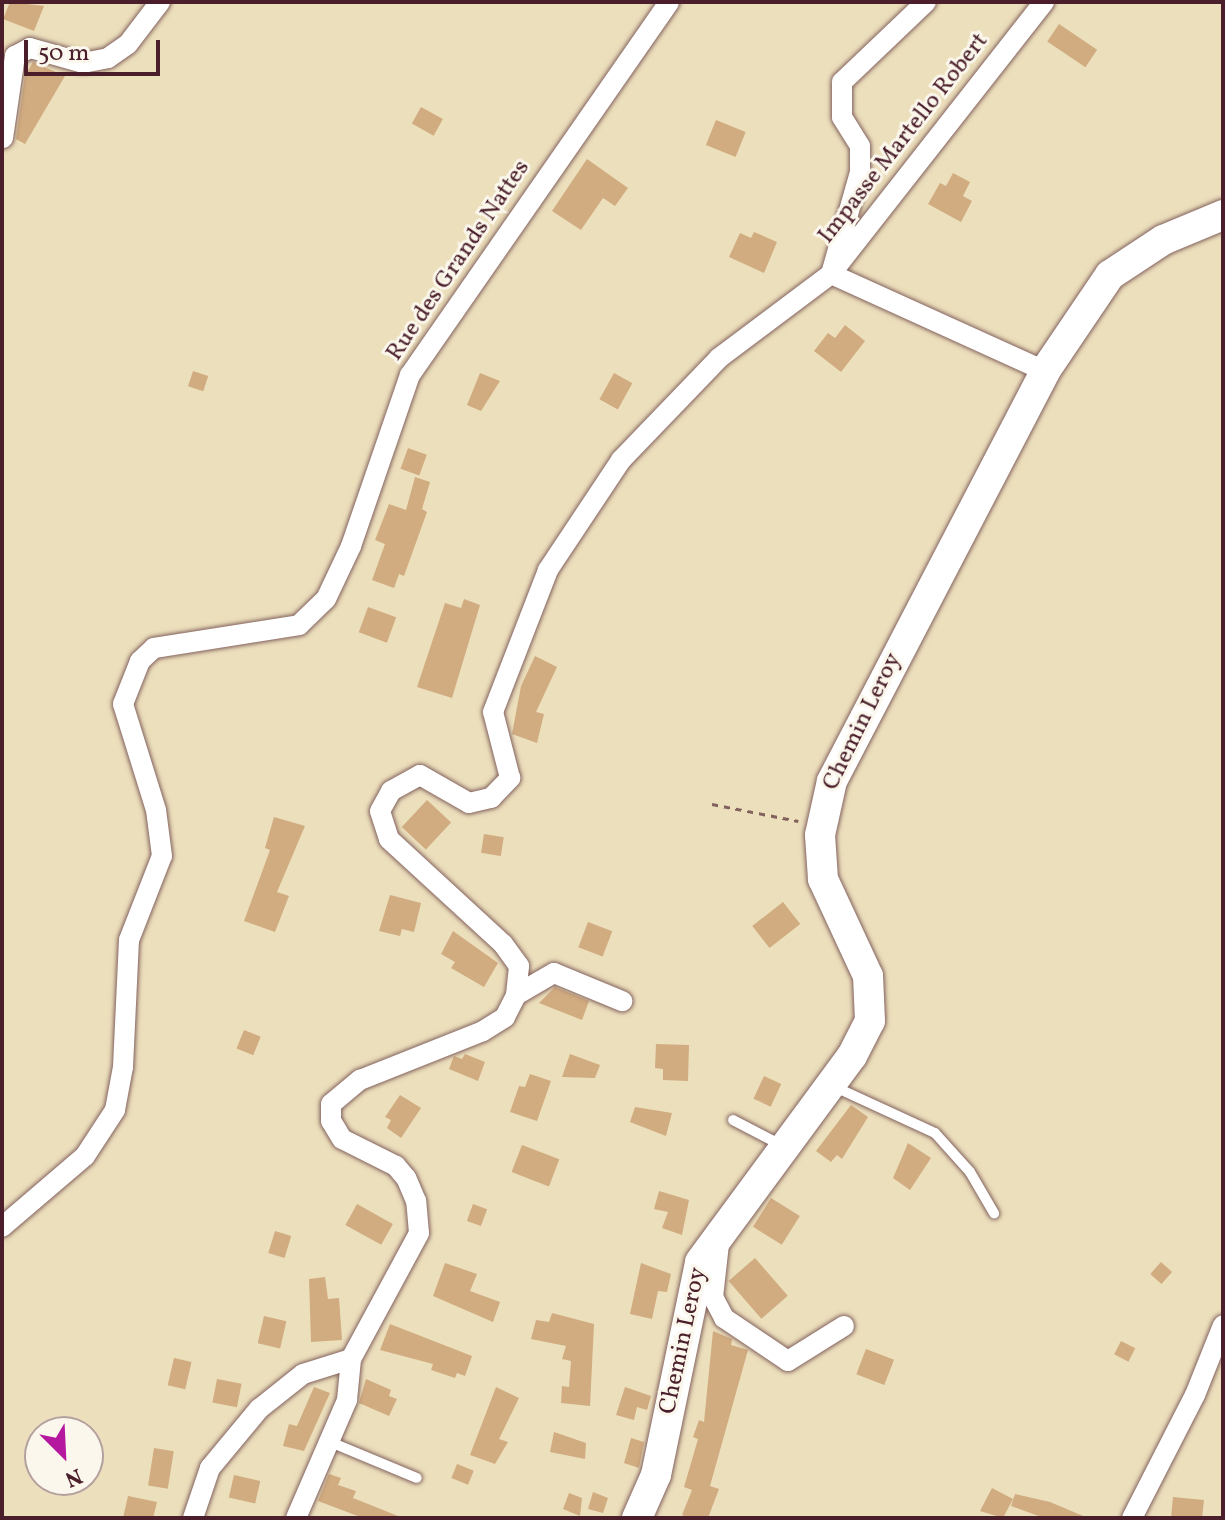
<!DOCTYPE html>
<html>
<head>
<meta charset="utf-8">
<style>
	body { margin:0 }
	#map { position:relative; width:1225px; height:1520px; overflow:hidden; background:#ecdfbc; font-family:Vollkorn,serif }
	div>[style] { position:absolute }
	.building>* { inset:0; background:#d1ac80; transform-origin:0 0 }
	.path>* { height:3px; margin-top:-1.5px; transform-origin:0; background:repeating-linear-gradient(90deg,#83625e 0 6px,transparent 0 12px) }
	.roads { filter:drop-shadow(0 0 2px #83625e) drop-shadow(0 0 2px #83625e) }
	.lane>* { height:10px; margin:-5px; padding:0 5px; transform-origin:5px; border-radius:5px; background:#fff }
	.street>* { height:20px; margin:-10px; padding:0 10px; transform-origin:10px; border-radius:10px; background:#fff }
	.secondary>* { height:30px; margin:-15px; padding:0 15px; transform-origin:15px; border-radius:15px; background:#fff }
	span { translate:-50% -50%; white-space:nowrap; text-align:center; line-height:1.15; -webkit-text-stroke:6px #fbf7ec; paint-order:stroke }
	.street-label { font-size:24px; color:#4a1f2b }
	.frame { position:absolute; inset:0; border:4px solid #4a1f2b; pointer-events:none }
	.north { position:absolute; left:24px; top:1416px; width:80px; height:80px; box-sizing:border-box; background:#fbf7ec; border:2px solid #b4a19f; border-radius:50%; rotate:156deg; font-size:22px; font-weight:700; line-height:32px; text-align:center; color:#4a1f2b }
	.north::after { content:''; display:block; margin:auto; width:28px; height:36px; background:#b5179e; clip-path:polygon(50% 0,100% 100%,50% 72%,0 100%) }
	.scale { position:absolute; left:24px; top:40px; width:136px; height:36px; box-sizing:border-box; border:4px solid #4a1f2b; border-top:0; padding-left:10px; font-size:24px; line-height:28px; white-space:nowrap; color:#4a1f2b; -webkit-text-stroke:6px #fbf7ec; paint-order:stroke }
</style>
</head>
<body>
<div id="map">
	<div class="building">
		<i style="clip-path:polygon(10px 2px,44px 6px,34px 31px,3px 19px)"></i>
		<i style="left:1059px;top:24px;width:46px;height:21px;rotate:34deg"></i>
		<i style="clip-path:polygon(33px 62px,65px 76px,25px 144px,16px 139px,25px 76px)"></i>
		<i style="left:421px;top:107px;width:25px;height:19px;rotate:29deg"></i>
		<i style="left:716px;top:120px;width:32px;height:27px;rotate:22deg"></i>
		<i style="clip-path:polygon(587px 159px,628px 188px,615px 206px,603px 198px,581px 230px,552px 211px)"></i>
		<i style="clip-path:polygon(953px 173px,970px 182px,963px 196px,972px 201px,961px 222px,928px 204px,940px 183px,946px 186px)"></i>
		<i style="clip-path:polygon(754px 232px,777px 242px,764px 273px,729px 257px,740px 233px,751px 238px)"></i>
		<i style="clip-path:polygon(845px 325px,865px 341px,841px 372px,814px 351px,828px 333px,835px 338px)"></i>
		<i style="left:193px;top:371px;width:16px;height:16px;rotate:18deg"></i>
		<i style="clip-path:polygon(480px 373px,500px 381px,481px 411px,467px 405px)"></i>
		<i style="left:614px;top:373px;width:21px;height:30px;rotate:29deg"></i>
		<i style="left:408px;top:448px;width:20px;height:22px;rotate:20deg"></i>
		<i style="clip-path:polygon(415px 477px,430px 482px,422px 509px,427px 512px,404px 576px,399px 574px,394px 588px,372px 580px,385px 544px,375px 540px,389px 504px,406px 510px)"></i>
		<i style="clip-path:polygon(464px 599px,480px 605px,452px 698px,417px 687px,445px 603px,461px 608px)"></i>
		<i style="left:368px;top:607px;width:30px;height:27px;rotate:20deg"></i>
		<i style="clip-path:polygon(535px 656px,557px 667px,536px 712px,544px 714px,537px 743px,512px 734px,521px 686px)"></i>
		<i style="left:427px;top:800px;width:33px;height:37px;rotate:43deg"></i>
		<i style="clip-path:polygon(274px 817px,305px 826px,277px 892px,289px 896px,275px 932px,244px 921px,270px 850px,265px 848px)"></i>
		<i style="left:484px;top:834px;width:20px;height:19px;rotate:9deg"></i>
		<i style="clip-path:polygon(390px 895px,421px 903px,414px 932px,402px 929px,400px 936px,379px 931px)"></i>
		<i style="left:783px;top:902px;width:28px;height:39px;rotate:52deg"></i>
		<i style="left:588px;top:922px;width:26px;height:27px;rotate:21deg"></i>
		<i style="clip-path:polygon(453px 931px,498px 963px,484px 987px,451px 968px,455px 962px,441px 954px)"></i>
		<i style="clip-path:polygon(555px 987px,589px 1001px,582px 1020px,539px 1003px)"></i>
		<i style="left:244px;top:1030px;width:18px;height:20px;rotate:22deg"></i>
		<i style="clip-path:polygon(656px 1044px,689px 1045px,688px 1081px,663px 1080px,663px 1069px,655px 1068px)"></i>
		<i style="clip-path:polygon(465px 1054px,485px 1062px,478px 1081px,449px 1069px,454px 1056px,462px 1059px)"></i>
		<i style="clip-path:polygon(570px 1054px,600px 1065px,595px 1078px,562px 1077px)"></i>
		<i style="clip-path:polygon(530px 1074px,551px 1081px,537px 1121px,510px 1112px,519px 1086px,525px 1087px)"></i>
		<i style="left:764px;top:1076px;width:19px;height:25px;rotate:25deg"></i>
		<i style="clip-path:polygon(400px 1095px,421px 1108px,401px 1138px,387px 1128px,391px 1120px,385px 1117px)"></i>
		<i style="clip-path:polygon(851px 1105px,868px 1117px,842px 1159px,837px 1155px,831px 1162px,816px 1151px)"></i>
		<i style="clip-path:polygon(635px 1107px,672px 1113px,666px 1136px,630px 1122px)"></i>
		<i style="clip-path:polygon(908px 1143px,931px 1158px,910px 1190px,893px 1178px)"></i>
		<i style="left:522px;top:1145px;width:40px;height:29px;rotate:21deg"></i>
		<i style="clip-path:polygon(659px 1191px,689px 1200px,682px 1235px,662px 1228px,668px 1212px,654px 1209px)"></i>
		<i style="left:771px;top:1198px;width:34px;height:34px;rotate:32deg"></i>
		<i style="left:357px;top:1204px;width:41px;height:24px;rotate:29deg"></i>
		<i style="left:473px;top:1204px;width:15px;height:18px;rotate:20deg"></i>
		<i style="left:275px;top:1231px;width:17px;height:23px;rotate:17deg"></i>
		<i style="left:755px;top:1258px;width:50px;height:35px;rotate:49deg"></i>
		<i style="left:1161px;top:1262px;width:15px;height:16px;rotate:42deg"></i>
		<i style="clip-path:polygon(445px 1263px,477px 1274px,470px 1291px,500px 1302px,493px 1322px,433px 1296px)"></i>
		<i style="clip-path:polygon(641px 1263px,671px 1274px,667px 1292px,658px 1291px,652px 1319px,630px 1314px)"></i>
		<i style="clip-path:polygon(325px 1277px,328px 1299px,339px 1298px,342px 1340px,311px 1342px,309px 1279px)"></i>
		<i style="clip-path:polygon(552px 1313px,594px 1324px,590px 1406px,561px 1403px,562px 1386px,569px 1387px,571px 1361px,562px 1359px,566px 1346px,531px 1339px,536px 1320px,549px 1322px)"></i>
		<i style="left:264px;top:1316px;width:23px;height:28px;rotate:13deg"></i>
		<i style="clip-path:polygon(390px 1324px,472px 1356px,465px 1376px,457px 1373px,455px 1378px,431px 1370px,433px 1364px,380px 1350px)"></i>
		<i style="clip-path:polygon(713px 1331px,732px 1339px,731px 1345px,748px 1350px,710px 1486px,719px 1489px,708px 1518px,690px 1518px,682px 1515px,692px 1490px,684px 1487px,698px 1439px,693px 1437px,699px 1420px,704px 1422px)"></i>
		<i style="left:1121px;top:1341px;width:16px;height:15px;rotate:27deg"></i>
		<i style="left:866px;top:1349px;width:30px;height:27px;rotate:21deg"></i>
		<i style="left:174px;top:1358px;width:18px;height:28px;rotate:13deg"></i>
		<i style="left:217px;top:1379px;width:25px;height:24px;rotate:11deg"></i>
		<i style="clip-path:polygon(366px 1379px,391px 1390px,389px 1396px,397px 1399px,389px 1416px,359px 1403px)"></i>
		<i style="clip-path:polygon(314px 1387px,330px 1393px,304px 1451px,283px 1446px,289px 1424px,297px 1426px)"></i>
		<i style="clip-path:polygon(496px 1387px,519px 1398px,499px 1439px,508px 1442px,495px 1464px,470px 1455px)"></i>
		<i style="clip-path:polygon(625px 1387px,651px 1396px,647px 1410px,637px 1407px,634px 1420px,616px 1415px)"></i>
		<i style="clip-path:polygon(554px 1432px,586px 1443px,585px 1459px,550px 1452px)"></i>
		<i style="clip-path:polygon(631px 1438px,644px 1442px,639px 1468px,624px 1463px)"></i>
		<i style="left:154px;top:1448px;width:20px;height:38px;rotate:9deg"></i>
		<i style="left:457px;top:1464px;width:18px;height:15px;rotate:22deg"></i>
		<i style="clip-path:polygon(329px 1474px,341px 1478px,338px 1485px,356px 1491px,353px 1498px,403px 1518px,363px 1518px,318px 1501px)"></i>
		<i style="left:234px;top:1475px;width:27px;height:23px;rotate:13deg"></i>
		<i style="clip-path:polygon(992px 1488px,1013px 1499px,1003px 1518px,980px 1511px)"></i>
		<i style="clip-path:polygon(593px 1492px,608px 1498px,603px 1513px,588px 1509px)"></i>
		<i style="clip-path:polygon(569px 1493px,582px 1498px,580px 1516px,563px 1509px)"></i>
		<i style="clip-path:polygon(1015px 1494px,1050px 1502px,1088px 1518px,1044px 1518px,1011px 1506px)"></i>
		<i style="clip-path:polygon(128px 1496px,157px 1502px,153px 1518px,123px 1518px)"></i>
		<i style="clip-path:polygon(1173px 1497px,1204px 1500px,1202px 1518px,1171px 1518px)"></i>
	</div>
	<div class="path">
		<i style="left:712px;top:804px;width:88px;rotate:11.2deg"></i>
	</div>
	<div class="roads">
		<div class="lane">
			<i style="left:835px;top:1087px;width:110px;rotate:24.7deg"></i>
			<i style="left:935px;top:1133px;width:52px;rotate:48.1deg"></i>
			<i style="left:970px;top:1172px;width:48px;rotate:59.7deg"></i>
			<i style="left:733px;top:1120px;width:54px;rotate:27.5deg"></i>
			<i style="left:328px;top:1441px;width:96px;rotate:22.6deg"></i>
		</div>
		<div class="street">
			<i style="left:1044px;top:2px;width:345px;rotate:128.1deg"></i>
			<i style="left:831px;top:274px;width:235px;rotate:24.4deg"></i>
			<i style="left:3px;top:138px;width:83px;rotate:-81.7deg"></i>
			<i style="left:15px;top:56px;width:17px;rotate:-28deg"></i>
			<i style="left:30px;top:48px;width:55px;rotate:15.8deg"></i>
			<i style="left:83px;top:63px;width:25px;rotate:-11deg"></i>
			<i style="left:108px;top:58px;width:24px;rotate:-35deg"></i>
			<i style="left:128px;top:44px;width:53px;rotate:-52.7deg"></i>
			<i style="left:516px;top:995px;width:44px;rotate:-30.1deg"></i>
			<i style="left:554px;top:973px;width:74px;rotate:22.4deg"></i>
			<i style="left:2px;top:1227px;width:109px;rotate:-40.5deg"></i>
			<i style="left:85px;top:1156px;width:55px;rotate:-56.9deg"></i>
			<i style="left:115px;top:1110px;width:44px;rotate:-79.5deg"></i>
			<i style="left:123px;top:1067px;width:127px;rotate:-87.3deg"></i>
			<i style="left:129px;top:940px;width:90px;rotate:-68.6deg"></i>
			<i style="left:162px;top:856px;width:46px;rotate:-97.4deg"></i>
			<i style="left:156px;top:810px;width:111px;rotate:-107.3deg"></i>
			<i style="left:123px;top:704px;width:46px;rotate:-68.4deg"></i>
			<i style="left:140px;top:661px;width:19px;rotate:-43deg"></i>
			<i style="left:154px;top:648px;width:147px;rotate:-9deg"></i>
			<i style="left:299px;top:625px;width:37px;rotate:-44deg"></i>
			<i style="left:326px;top:599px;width:59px;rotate:-64.7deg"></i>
			<i style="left:351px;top:546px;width:181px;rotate:-71deg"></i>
			<i style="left:410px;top:375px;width:454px;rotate:-55.2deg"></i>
			<i style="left:720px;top:1235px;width:62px;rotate:96.4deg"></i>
			<i style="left:713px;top:1297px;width:24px;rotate:62deg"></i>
			<i style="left:724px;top:1318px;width:77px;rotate:33.9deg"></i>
			<i style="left:788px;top:1361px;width:66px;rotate:-32deg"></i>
			<i style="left:193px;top:1518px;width:53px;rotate:-71.2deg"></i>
			<i style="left:210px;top:1468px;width:77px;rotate:-50.3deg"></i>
			<i style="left:259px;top:1409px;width:56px;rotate:-38.5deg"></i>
			<i style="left:303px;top:1374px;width:50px;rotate:-17.4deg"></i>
			<i style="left:351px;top:1359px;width:143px;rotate:-61.6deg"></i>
			<i style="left:419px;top:1233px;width:32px;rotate:-95deg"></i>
			<i style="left:416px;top:1201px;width:25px;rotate:-113deg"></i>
			<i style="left:406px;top:1178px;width:16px;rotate:-130deg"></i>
			<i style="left:396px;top:1166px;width:60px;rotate:-153.4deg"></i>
			<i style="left:342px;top:1139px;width:21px;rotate:-121deg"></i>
			<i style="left:331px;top:1121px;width:17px;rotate:-90deg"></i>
			<i style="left:331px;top:1104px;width:38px;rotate:-40deg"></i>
			<i style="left:360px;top:1080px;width:132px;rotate:-21.7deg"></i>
			<i style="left:483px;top:1031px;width:26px;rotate:-32deg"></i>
			<i style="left:505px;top:1017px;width:25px;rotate:-63deg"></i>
			<i style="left:516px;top:995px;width:29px;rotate:-84deg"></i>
			<i style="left:519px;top:966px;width:27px;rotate:-126deg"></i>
			<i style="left:503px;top:944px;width:155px;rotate:-137.4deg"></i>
			<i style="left:389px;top:839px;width:29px;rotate:-108deg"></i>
			<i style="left:380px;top:811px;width:23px;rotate:-61deg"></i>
			<i style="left:391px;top:791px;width:33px;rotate:-29deg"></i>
			<i style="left:420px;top:775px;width:56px;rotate:29.7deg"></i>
			<i style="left:469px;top:803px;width:23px;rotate:-13deg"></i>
			<i style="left:491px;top:798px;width:28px;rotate:-46deg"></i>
			<i style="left:510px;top:778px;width:68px;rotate:-104.4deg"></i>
			<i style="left:493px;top:712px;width:152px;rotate:-68.8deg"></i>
			<i style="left:548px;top:570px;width:132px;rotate:-56.4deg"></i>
			<i style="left:621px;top:460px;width:141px;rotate:-46.1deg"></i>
			<i style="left:719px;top:358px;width:140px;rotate:-36.9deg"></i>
			<i style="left:831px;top:274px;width:106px;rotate:-74.1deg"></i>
			<i style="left:860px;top:172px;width:26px;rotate:-90deg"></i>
			<i style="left:860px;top:146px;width:34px;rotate:-122deg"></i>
			<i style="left:842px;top:117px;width:35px;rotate:-90deg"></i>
			<i style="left:842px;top:82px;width:116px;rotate:-43.6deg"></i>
			<i style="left:296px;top:1518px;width:129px;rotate:-66.6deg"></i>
			<i style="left:347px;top:1400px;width:41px;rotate:-84.4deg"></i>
			<i style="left:1132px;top:1518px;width:138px;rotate:-62.9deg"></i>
			<i style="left:1195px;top:1395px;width:75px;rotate:-68.2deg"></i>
		</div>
		<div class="secondary">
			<i style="left:637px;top:1518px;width:47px;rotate:-66.2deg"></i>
			<i style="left:656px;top:1475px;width:217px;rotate:-78.3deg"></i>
			<i style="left:700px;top:1262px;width:256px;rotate:-53.6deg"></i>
			<i style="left:852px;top:1056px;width:39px;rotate:-63deg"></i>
			<i style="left:870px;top:1021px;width:45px;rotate:-92.5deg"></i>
			<i style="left:868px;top:976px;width:107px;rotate:-114.9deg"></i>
			<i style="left:823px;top:879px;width:44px;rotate:-93.9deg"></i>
			<i style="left:820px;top:835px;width:55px;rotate:-77.5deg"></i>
			<i style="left:832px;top:781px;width:462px;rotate:-62.5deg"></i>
			<i style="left:1045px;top:371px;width:116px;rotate:-55.9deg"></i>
			<i style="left:1110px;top:275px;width:64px;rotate:-33.4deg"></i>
			<i style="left:1163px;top:240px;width:65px;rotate:-22.6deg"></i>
		</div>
	</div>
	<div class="street-label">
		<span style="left:904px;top:139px;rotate:-52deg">Impasse Martello Robert</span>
		<span style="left:459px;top:261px;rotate:-56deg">Rue des Grands Nattes</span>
		<span style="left:863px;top:722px;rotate:-64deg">Chemin Leroy</span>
		<span style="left:684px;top:1341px;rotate:-78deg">Chemin Leroy</span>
	</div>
	<div class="frame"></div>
	<div class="north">N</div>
	<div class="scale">50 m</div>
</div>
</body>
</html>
